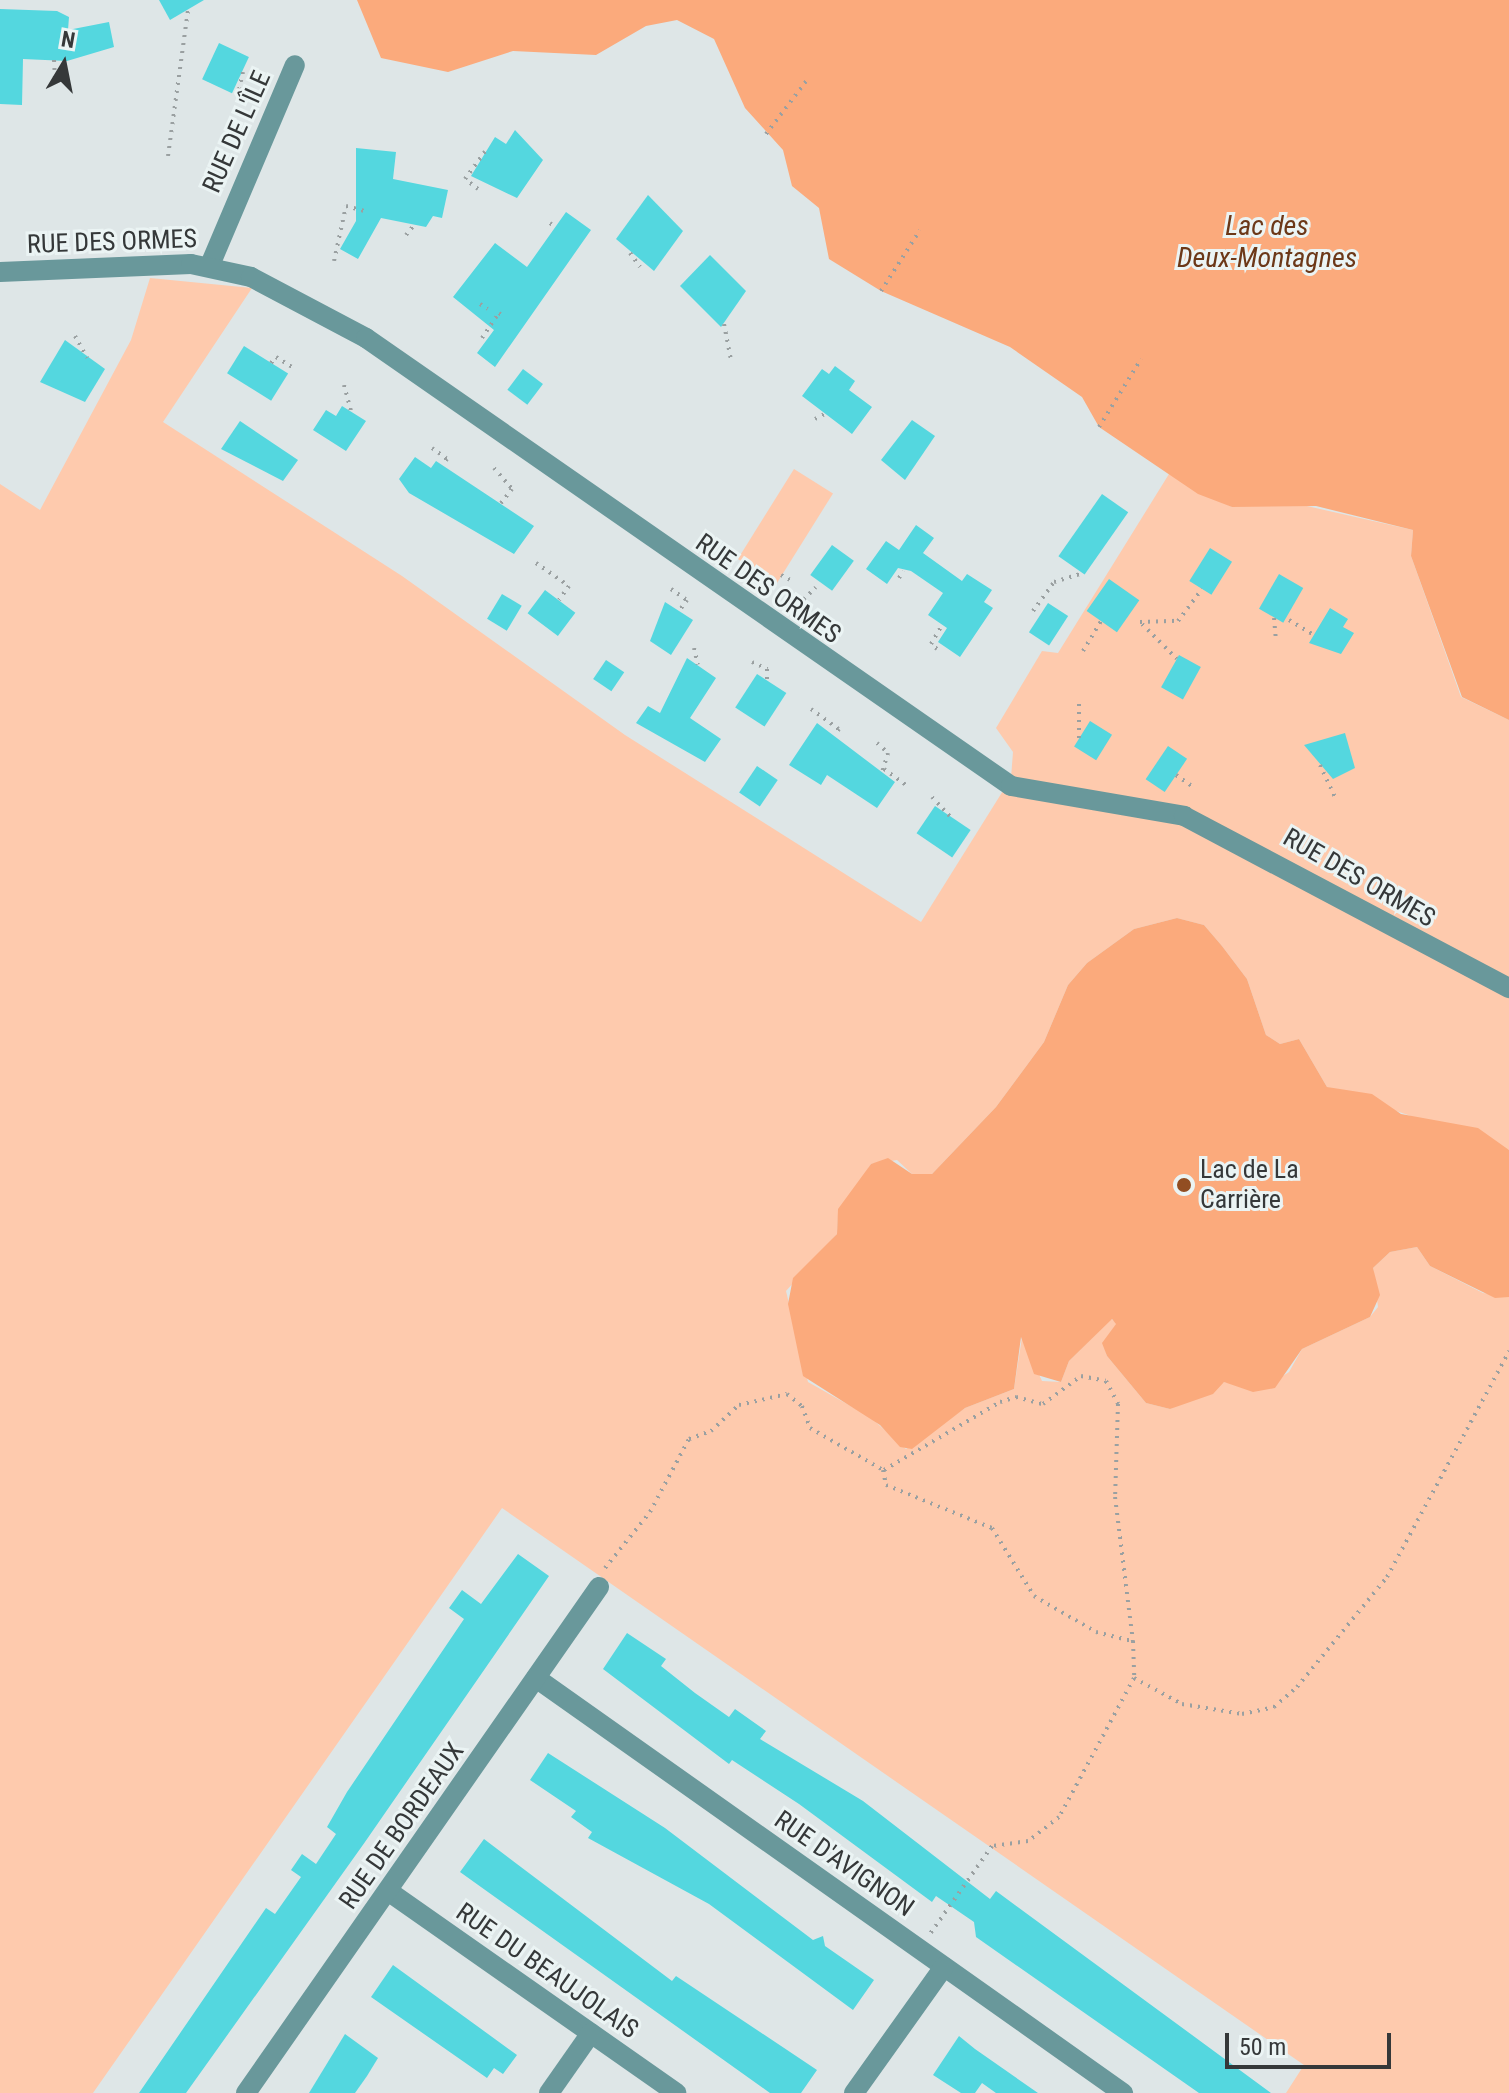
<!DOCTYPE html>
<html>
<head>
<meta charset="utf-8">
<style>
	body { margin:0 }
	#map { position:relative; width:1509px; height:2093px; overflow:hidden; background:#dee6e7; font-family:"Roboto Condensed",sans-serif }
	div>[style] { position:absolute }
	.green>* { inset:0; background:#fecaad; transform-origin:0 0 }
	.water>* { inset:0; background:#fbaa7c }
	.building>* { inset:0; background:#54d7df; transform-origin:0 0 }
	.path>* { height:4px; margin-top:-2px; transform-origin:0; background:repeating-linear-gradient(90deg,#9aa0a1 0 2px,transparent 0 8px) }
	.minor>* { height:20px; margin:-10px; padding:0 10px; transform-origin:10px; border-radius:10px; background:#69989b }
	.dots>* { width:22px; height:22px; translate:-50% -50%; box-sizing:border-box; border:4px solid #ebf4f4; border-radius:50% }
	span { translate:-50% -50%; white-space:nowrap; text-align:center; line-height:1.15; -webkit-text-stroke:6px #ebf4f4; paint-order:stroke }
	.street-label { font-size:26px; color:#353839 }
	.poi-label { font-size:26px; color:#353839 }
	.left { translate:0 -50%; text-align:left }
	.water-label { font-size:28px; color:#6c3818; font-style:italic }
	.north { position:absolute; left:24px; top:24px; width:80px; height:80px; -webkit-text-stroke:6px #ebf4f4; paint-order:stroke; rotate:10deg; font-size:22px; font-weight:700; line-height:32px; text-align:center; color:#353839 }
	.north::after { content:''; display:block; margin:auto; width:28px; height:36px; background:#353839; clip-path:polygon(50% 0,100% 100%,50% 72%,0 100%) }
	.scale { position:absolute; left:1225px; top:2033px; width:166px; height:36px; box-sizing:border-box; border:4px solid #353839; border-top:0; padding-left:10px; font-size:24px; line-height:28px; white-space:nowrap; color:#353839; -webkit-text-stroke:6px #ebf4f4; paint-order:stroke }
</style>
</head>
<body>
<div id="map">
	<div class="green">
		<i style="clip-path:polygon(150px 278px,252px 288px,163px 422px,402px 576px,625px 735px,921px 922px,1011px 778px,1013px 752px,996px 728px,1042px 651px,1058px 653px,1169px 474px,1232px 507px,1289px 502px,1413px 530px,1411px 556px,1461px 697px,1509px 720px,1509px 1150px,1327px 1087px,1299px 1039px,1280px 1044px,1266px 1035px,1247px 979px,1222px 946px,1204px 925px,1177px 918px,1134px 929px,1087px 963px,1068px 985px,1044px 1042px,996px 1107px,932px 1174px,912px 1174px,897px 1160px,871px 1164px,838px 1217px,837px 1234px,786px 1291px,808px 1382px,870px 1417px,906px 1449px,965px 1408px,1014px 1389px,1022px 1337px,1042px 1381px,1061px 1382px,1069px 1361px,1111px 1319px,1117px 1323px,1103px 1343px,1107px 1356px,1146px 1403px,1170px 1409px,1224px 1382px,1263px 1389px,1289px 1372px,1302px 1349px,1370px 1317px,1378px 1307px,1373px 1268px,1390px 1252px,1417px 1247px,1430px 1266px,1483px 1293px,1509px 1297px,1509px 2093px,1286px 2093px,1304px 2065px,502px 1508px,93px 2093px,0 2093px,0 484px,40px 510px,131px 340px)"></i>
		<i style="left:794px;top:469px;width:46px;height:106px;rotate:32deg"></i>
	</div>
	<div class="water">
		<i style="clip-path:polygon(357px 0,1509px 0,1509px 720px,1462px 697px,1411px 556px,1413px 530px,1316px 506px,1232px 507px,1198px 494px,1099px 427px,1082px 397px,1010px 347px,881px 291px,829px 259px,819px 208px,792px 186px,783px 150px,745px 108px,714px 39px,677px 20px,646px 26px,596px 55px,513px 51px,448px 72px,381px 58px)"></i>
		<i style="clip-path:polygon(1177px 918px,1204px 925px,1222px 946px,1247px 979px,1266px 1035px,1280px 1044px,1299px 1039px,1327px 1087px,1372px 1094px,1401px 1114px,1478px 1128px,1509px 1150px,1509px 1297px,1495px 1298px,1430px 1266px,1417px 1247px,1390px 1252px,1373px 1268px,1380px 1295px,1370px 1317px,1302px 1349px,1275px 1388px,1253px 1392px,1224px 1382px,1213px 1394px,1170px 1409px,1146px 1403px,1107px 1356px,1102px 1343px,1116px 1324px,1112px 1319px,1069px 1361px,1061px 1382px,1034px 1374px,1021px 1337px,1014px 1389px,965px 1408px,912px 1449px,900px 1447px,880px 1425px,803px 1376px,788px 1304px,793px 1278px,837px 1234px,838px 1209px,871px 1164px,888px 1158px,912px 1174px,932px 1174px,996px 1107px,1044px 1042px,1068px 985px,1087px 963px,1134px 929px)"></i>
	</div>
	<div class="building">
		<i style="clip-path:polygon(159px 0,204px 0,170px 20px)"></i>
		<i style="clip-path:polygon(0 9px,57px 11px,69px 17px,68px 30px,109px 22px,114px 47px,67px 61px,23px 59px,22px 105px,0 104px)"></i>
		<i style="left:219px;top:43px;width:33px;height:40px;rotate:25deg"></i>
		<i style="clip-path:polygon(515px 130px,543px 160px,517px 198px,471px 176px,495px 137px,506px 144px)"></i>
		<i style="clip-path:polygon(356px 148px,396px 152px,393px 179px,448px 190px,442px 218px,433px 216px,426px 227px,381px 218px,358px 259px,340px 249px,356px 221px)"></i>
		<i style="clip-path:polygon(648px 195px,683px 231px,654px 271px,616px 239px)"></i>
		<i style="clip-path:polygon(566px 212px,591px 230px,495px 367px,477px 353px,494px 330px,453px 297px,495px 243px,527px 267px)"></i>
		<i style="clip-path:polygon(710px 255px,746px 291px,721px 327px,680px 286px)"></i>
		<i style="clip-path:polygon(65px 340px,105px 369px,85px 402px,40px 382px)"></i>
		<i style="left:244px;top:346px;width:52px;height:32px;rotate:32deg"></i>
		<i style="clip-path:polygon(835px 366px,855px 381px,849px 390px,872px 407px,852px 434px,802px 396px,822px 369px,829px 374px)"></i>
		<i style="left:523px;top:369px;width:25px;height:26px;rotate:37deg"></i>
		<i style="clip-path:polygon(342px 406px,366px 421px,346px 451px,313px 430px,326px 410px,336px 416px)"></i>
		<i style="clip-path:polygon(912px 420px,935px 436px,905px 480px,881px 460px)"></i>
		<i style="clip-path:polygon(240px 421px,298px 460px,283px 481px,221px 449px)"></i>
		<i style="clip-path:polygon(415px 457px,431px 468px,436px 461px,534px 526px,514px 554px,409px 493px,399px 479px)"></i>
		<i style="left:1102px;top:494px;width:32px;height:76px;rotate:35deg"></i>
		<i style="clip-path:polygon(916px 525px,934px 538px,923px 553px,962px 581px,967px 574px,992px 590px,984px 602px,993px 608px,960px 657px,938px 642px,947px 628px,928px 615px,943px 593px,911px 571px,898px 568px,887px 584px,866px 569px,886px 541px,899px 550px)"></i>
		<i style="left:832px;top:545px;width:27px;height:37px;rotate:36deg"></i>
		<i style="left:1210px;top:548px;width:26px;height:39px;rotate:32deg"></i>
		<i style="left:1279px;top:574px;width:28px;height:40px;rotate:30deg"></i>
		<i style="left:1109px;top:579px;width:37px;height:39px;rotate:35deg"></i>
		<i style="left:545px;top:590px;width:38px;height:29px;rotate:37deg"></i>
		<i style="left:502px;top:594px;width:23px;height:29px;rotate:31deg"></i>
		<i style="clip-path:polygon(665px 602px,693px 620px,671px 655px,650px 641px)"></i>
		<i style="left:1048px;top:603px;width:24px;height:35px;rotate:33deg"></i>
		<i style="clip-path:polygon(1330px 608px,1348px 619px,1343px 627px,1354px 633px,1341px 654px,1309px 643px)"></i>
		<i style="left:1179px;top:655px;width:25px;height:37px;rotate:29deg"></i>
		<i style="clip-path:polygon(687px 658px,716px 678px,690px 718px,721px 739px,705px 762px,636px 723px,648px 706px,660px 713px)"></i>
		<i style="left:606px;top:660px;width:22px;height:23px;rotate:34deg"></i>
		<i style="left:757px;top:674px;width:35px;height:40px;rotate:33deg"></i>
		<i style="left:1090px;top:721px;width:26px;height:30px;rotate:32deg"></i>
		<i style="clip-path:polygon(817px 723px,895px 782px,877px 808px,827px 775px,821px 785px,789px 765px)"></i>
		<i style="clip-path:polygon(1345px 733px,1355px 768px,1333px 779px,1304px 745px)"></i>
		<i style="left:1168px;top:746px;width:23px;height:40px;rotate:34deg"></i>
		<i style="left:757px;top:766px;width:25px;height:32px;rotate:34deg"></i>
		<i style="left:935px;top:806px;width:43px;height:33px;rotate:34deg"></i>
		<i style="clip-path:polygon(518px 1554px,549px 1576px,365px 1842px,186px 2093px,139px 2093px,266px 1908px,275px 1914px,301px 1877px,291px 1870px,302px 1854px,316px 1864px,336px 1834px,327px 1827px,347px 1792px,464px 1619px,449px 1608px,462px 1590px,481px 1604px)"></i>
		<i style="clip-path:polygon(627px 1633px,666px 1659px,661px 1666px,695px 1693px,729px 1717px,735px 1709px,766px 1731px,760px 1739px,863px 1801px,990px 1899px,996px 1891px,1271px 2093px,1199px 2093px,976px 1937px,974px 1922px,936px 1896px,932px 1902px,799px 1804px,732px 1760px,729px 1764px,603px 1669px)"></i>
		<i style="clip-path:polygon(548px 1753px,665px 1828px,813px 1940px,823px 1936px,825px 1946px,874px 1980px,853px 2010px,709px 1904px,588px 1838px,592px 1832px,571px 1817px,576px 1811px,530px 1780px)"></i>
		<i style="clip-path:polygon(484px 1839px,672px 1981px,676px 1976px,817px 2070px,801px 2093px,770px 2093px,460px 1872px)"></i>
		<i style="clip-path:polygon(393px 1965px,517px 2055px,503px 2074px,494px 2068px,487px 2078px,371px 1997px)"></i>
		<i style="clip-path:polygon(345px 2034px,378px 2058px,367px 2076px,355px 2093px,309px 2093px)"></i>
		<i style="clip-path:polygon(959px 2036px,975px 2049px,1038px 2093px,996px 2093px,982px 2083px,975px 2093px,961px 2093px,933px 2075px)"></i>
	</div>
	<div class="path">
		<i style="left:54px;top:60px;width:19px;rotate:87deg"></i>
		<i style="left:243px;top:72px;width:17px;rotate:103deg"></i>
		<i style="left:239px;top:89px;width:25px;rotate:27deg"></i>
		<i style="left:766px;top:134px;width:68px;rotate:-52.8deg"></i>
		<i style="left:168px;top:156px;width:147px;rotate:-82.2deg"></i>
		<i style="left:478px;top:189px;width:16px;rotate:-142deg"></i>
		<i style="left:465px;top:179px;width:34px;rotate:-54deg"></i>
		<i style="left:550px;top:223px;width:6px;rotate:39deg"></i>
		<i style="left:406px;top:235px;width:13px;rotate:-51deg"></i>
		<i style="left:630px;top:253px;width:17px;rotate:54deg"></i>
		<i style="left:334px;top:261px;width:56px;rotate:-77.7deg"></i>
		<i style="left:346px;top:206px;width:23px;rotate:15deg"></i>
		<i style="left:881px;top:291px;width:72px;rotate:-57.4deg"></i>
		<i style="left:480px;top:304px;width:9px;rotate:32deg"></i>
		<i style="left:724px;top:324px;width:38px;rotate:79deg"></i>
		<i style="left:75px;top:336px;width:25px;rotate:61deg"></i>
		<i style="left:482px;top:338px;width:30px;rotate:-56deg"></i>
		<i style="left:499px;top:313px;width:6px;rotate:39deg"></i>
		<i style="left:271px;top:363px;width:8px;rotate:-50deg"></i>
		<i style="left:276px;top:357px;width:22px;rotate:32deg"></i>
		<i style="left:344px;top:385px;width:28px;rotate:75deg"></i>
		<i style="left:815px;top:419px;width:11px;rotate:-27deg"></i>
		<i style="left:1099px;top:427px;width:80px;rotate:-58.3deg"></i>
		<i style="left:432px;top:448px;width:19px;rotate:36deg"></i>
		<i style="left:447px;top:459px;width:8px;rotate:130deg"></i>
		<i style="left:494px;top:468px;width:28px;rotate:49deg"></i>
		<i style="left:512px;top:489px;width:18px;rotate:128deg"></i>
		<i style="left:536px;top:563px;width:40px;rotate:34.9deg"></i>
		<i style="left:569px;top:586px;width:17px;rotate:126deg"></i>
		<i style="left:781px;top:575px;width:15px;rotate:28deg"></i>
		<i style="left:899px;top:578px;width:8px;rotate:-60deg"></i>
		<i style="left:671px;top:589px;width:19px;rotate:35deg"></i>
		<i style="left:687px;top:600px;width:14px;rotate:126deg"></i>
		<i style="left:798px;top:605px;width:25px;rotate:-45deg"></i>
		<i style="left:1033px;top:611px;width:36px;rotate:-54deg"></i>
		<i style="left:1054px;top:582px;width:31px;rotate:-17deg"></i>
		<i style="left:1274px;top:618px;width:24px;rotate:85deg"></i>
		<i style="left:1289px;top:620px;width:29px;rotate:31deg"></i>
		<i style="left:1140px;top:622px;width:38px;rotate:-2deg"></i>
		<i style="left:1178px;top:621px;width:40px;rotate:-53deg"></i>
		<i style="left:1142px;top:624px;width:49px;rotate:45deg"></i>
		<i style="left:694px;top:648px;width:17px;rotate:77deg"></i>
		<i style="left:937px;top:649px;width:8px;rotate:-140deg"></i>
		<i style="left:931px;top:644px;width:22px;rotate:-60deg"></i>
		<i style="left:1083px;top:651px;width:35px;rotate:-59deg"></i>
		<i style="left:752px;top:662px;width:17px;rotate:25deg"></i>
		<i style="left:767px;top:669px;width:12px;rotate:90deg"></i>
		<i style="left:811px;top:709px;width:34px;rotate:36deg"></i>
		<i style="left:839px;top:729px;width:6px;rotate:129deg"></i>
		<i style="left:1079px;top:738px;width:38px;rotate:-90deg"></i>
		<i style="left:877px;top:743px;width:15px;rotate:42deg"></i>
		<i style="left:888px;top:753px;width:21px;rotate:107deg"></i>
		<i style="left:1320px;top:765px;width:35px;rotate:65deg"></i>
		<i style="left:884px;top:769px;width:27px;rotate:36deg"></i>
		<i style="left:1176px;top:775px;width:19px;rotate:35deg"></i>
		<i style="left:932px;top:797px;width:26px;rotate:47deg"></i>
		<i style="left:884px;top:1470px;width:134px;rotate:-30.4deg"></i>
		<i style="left:1000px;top:1402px;width:17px;rotate:-17deg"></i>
		<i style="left:1016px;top:1397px;width:28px;rotate:15deg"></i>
		<i style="left:1043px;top:1404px;width:47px;rotate:-36.4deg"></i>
		<i style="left:1081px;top:1376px;width:25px;rotate:11deg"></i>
		<i style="left:1106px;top:1381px;width:26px;rotate:62deg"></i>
		<i style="left:1118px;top:1404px;width:93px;rotate:91.8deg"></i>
		<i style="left:1115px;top:1497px;width:145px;rotate:82.9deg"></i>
		<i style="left:605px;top:1568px;width:72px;rotate:-51.2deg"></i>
		<i style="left:650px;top:1512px;width:83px;rotate:-61.9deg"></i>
		<i style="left:689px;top:1439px;width:23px;rotate:-20deg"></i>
		<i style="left:711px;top:1431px;width:38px;rotate:-43deg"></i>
		<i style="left:739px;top:1405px;width:49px;rotate:-12.9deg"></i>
		<i style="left:787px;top:1394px;width:19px;rotate:39deg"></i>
		<i style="left:802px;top:1406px;width:23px;rotate:70deg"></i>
		<i style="left:810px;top:1428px;width:84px;rotate:29.9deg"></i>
		<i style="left:883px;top:1470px;width:15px;rotate:79deg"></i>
		<i style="left:886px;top:1485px;width:114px;rotate:22.1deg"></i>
		<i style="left:992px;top:1528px;width:80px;rotate:58.3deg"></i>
		<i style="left:1034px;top:1596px;width:72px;rotate:30.1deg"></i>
		<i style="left:1096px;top:1632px;width:38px;rotate:14deg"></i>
		<i style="left:1133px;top:1641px;width:37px;rotate:88deg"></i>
		<i style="left:1134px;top:1678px;width:158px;rotate:118.3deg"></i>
		<i style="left:1059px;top:1817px;width:39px;rotate:142deg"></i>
		<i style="left:1028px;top:1841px;width:36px;rotate:172deg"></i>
		<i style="left:992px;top:1846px;width:108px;rotate:125.2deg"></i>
		<i style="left:1134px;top:1678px;width:55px;rotate:28.4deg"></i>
		<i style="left:1182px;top:1704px;width:61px;rotate:9.5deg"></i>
		<i style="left:1242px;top:1714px;width:33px;rotate:-12deg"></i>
		<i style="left:1274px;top:1707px;width:30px;rotate:-41deg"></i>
		<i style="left:1297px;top:1687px;width:142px;rotate:-50.7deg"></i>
		<i style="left:1387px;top:1577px;width:257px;rotate:-61.6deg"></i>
	</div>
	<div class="minor">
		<i style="left:210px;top:265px;width:217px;rotate:-67deg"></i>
		<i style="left:0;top:272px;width:191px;rotate:-2.4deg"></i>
		<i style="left:191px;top:264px;width:61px;rotate:12.2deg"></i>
		<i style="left:251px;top:277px;width:130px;rotate:27.9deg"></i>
		<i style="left:366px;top:338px;width:785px;rotate:34.78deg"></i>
		<i style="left:1011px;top:786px;width:176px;rotate:9.8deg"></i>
		<i style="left:1184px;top:816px;width:368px;rotate:27.9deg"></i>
		<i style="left:536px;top:1678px;width:719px;rotate:35.26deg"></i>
		<i style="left:388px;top:1891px;width:352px;rotate:35deg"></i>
		<i style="left:246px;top:2093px;width:617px;rotate:-55.1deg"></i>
		<i style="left:549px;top:2093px;width:73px;rotate:-55deg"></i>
		<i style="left:854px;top:2093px;width:155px;rotate:-54.5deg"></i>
	</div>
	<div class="dots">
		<i style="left:1184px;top:1185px;background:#924e22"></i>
	</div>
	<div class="street-label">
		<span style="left:237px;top:132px;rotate:-66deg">RUE DE L'ÎLE</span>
		<span style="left:112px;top:242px;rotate:-2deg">RUE DES ORMES</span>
		<span style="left:768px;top:589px;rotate:35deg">RUE DES ORMES</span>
		<span style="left:1359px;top:878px;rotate:30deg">RUE DES ORMES</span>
		<span style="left:402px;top:1826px;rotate:-55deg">RUE DE BORDEAUX</span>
		<span style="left:844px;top:1864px;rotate:35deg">RUE D'AVIGNON</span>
		<span style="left:547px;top:1971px;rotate:35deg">RUE DU BEAUJOLAIS</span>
	</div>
	<div class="poi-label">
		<span class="left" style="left:1200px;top:1185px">Lac de La<br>Carrière</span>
	</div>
	<div class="water-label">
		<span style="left:1267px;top:242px">Lac des<br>Deux-Montagnes</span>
	</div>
	<div class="north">N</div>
	<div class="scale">50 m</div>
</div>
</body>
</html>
